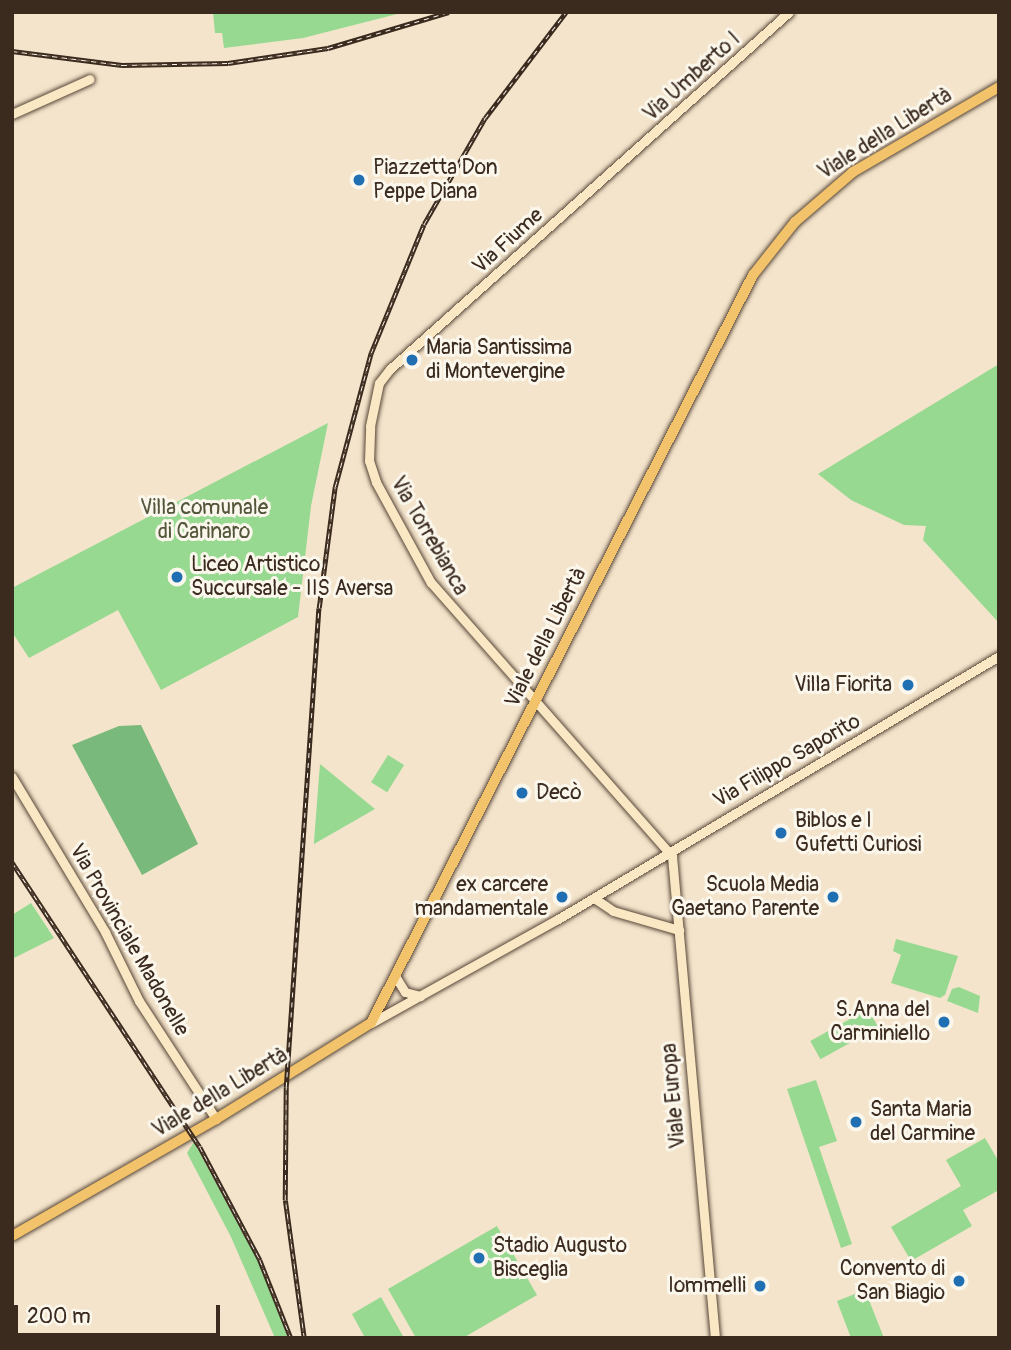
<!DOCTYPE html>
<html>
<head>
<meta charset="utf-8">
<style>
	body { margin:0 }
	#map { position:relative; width:1011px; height:1350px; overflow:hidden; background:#f4e4cb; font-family:Pangolin,sans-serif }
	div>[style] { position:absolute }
	.green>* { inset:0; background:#97d991; transform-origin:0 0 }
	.forest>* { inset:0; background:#79b97b }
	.roads { filter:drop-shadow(0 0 2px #574638) drop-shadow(0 0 2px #574638) }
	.secondary>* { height:9px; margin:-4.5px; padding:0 4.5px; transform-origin:4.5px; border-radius:4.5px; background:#fae7c3 }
	.primary>* { height:10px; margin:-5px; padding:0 5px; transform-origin:5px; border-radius:5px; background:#f2c36a }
	.rail>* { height:4.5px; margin-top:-2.25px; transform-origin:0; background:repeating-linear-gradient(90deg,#fbf7ec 0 5px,#3b2a1e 0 10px); box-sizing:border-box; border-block:2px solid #3b2a1e }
	.dots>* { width:19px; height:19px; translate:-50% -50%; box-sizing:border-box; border:4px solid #fbf7ec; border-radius:50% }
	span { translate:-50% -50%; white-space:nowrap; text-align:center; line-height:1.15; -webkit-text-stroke:6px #fbf7ec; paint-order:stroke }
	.street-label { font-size:21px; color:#3b2a1e }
	.poi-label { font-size:21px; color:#3b2a1e }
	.left { translate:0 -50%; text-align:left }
	.right { translate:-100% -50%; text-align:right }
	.park-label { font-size:21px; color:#52563b }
	.frame { position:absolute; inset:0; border:14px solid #3b2a1e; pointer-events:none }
	.scale { position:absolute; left:14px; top:1305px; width:206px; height:32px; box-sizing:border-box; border:4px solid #3b2a1e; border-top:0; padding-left:9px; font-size:21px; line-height:24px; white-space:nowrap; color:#3b2a1e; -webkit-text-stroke:5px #fbf7ec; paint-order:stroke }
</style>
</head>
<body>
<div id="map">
	<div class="green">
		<i style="clip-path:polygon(213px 12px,405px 12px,303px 38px,224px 48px,222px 33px,215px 33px)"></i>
		<i style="clip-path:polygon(999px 364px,999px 623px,923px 540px,926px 526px,904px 525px,851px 500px,818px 474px)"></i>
		<i style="clip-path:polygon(328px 423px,311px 506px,298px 617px,161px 690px,118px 610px,29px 658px,12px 632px,12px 588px)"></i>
		<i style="left:388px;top:755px;width:19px;height:32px;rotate:32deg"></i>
		<i style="clip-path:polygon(320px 764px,375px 809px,314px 844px,314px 841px)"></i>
		<i style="clip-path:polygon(31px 903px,54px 938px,12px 959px,12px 915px)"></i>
		<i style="clip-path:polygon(896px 939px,958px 956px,945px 995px,940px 998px,891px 983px,901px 955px,893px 951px)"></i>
		<i style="clip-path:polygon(959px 987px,980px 996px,978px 1013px,947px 1001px,952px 989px)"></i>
		<i style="left:868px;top:1009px;width:21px;height:66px;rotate:61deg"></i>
		<i style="clip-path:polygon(816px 1080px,837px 1141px,819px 1147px,852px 1244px,841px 1248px,787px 1089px)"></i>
		<i style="clip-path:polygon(985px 1138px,999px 1162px,999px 1190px,963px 1210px,972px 1226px,911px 1261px,891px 1227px,961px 1186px,946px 1160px)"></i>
		<i style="clip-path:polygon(194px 1142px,260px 1265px,288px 1338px,275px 1338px,231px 1237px,187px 1153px)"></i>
		<i style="clip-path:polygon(497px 1226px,537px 1295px,463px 1338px,416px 1338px,388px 1289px)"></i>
		<i style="clip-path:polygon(865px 1290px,884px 1338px,851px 1338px,837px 1301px)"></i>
		<i style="clip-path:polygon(381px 1297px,404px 1338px,365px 1338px,352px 1314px)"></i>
	</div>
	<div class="forest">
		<i style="clip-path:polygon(141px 725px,198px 844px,142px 875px,72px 745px,119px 726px)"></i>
	</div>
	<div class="roads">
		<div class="secondary">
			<i style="left:12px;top:114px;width:85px;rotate:-24.2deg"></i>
			<i style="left:12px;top:777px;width:181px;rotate:59deg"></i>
			<i style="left:105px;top:932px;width:77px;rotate:63.8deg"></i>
			<i style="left:139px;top:1001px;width:141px;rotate:56.9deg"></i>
			<i style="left:594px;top:898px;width:23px;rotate:34deg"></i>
			<i style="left:613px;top:911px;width:69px;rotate:16.1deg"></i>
			<i style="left:395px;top:976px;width:19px;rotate:58deg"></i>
			<i style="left:405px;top:992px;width:16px;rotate:15deg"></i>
			<i style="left:371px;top:1023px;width:214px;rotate:-29.1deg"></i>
			<i style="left:558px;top:919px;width:513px;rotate:-30.81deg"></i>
			<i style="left:715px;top:1338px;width:484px;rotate:-95.1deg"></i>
			<i style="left:672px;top:856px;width:364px;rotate:-131.4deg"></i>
			<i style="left:431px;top:583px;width:115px;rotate:-118.6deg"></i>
			<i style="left:376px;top:482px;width:22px;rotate:-108deg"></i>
			<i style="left:369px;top:461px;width:35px;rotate:-88deg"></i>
			<i style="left:370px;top:426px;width:44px;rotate:-78.2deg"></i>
			<i style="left:379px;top:383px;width:18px;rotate:-52deg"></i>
			<i style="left:390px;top:369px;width:535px;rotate:-41.82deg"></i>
		</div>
		<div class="primary">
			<i style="left:12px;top:1236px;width:235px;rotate:-29.8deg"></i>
			<i style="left:216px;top:1119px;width:182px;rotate:-31.8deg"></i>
			<i style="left:371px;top:1023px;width:840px;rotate:-62.95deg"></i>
			<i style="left:753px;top:275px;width:68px;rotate:-51.6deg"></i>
			<i style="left:795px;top:222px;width:77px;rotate:-40.8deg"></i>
			<i style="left:853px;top:172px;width:169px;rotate:-30.2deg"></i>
		</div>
	</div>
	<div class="rail">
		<i style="left:12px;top:51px;width:111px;rotate:7.3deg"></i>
		<i style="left:122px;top:65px;width:106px;rotate:-1.1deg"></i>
		<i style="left:228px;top:63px;width:101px;rotate:-8.5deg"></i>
		<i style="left:328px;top:48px;width:126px;rotate:-16.6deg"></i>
		<i style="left:12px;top:862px;width:341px;rotate:56.6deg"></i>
		<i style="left:200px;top:1147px;width:128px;rotate:62deg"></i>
		<i style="left:260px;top:1260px;width:84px;rotate:68.3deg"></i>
		<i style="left:304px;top:1338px;width:139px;rotate:-97.8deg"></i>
		<i style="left:285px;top:1200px;width:113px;rotate:-89.5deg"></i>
		<i style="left:286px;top:1087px;width:480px;rotate:-86.1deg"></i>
		<i style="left:319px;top:608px;width:122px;rotate:-82.5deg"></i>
		<i style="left:335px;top:487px;width:139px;rotate:-75deg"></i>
		<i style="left:371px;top:353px;width:139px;rotate:-67.7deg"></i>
		<i style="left:424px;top:224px;width:122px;rotate:-60.1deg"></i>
		<i style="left:485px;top:118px;width:133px;rotate:-52.6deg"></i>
	</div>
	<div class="dots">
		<i style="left:359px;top:180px;background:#1f6fb2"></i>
		<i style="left:412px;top:360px;background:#1f6fb2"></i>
		<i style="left:177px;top:577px;background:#1f6fb2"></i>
		<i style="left:908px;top:685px;background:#1f6fb2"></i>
		<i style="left:522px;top:793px;background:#1f6fb2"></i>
		<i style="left:781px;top:833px;background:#1f6fb2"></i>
		<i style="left:562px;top:897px;background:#1f6fb2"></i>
		<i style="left:833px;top:897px;background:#1f6fb2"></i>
		<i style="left:944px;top:1022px;background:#1f6fb2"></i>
		<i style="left:856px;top:1122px;background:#1f6fb2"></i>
		<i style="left:479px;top:1258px;background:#1f6fb2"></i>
		<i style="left:959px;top:1281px;background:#1f6fb2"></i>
		<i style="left:760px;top:1286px;background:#1f6fb2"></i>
	</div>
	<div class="street-label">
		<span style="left:692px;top:77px;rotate:-42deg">Via Umberto I</span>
		<span style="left:885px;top:134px;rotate:-32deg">Viale della Libertà</span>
		<span style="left:508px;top:241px;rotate:-42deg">Via Fiume</span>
		<span style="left:429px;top:536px;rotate:60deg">Via Torrebianca</span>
		<span style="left:546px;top:638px;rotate:-63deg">Viale della Libertà</span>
		<span style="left:787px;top:761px;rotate:-30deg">Via Filippo Saporito</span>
		<span style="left:129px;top:940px;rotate:60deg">Via Provinciale Madonelle</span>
		<span style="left:220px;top:1093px;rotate:-31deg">Viale della Libertà</span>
		<span style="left:674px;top:1096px;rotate:-95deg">Viale Europa</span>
	</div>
	<div class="poi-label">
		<span class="left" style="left:373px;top:180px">Piazzetta Don<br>Peppe Diana</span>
		<span class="left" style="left:426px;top:360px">Maria Santissima<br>di Montevergine</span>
		<span class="left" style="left:191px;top:577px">Liceo Artistico<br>Succursale - IIS Aversa</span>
		<span class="right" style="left:892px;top:685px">Villa Fiorita</span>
		<span class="left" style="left:536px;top:793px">Decò</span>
		<span class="left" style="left:795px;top:833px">Biblos e I<br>Gufetti Curiosi</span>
		<span class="right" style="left:548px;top:897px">ex carcere<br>mandamentale</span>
		<span class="right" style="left:819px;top:897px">Scuola Media<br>Gaetano Parente</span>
		<span class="right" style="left:930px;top:1022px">S.Anna del<br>Carminiello</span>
		<span class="left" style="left:870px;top:1122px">Santa Maria<br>del Carmine</span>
		<span class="left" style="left:493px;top:1258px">Stadio Augusto<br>Bisceglia</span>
		<span class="right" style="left:945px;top:1281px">Convento di<br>San Biagio</span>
		<span class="right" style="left:746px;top:1286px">Iommelli</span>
	</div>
	<div class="park-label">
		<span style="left:204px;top:520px">Villa comunale<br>di Carinaro</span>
	</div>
	<div class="frame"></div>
	<div class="scale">200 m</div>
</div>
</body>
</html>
